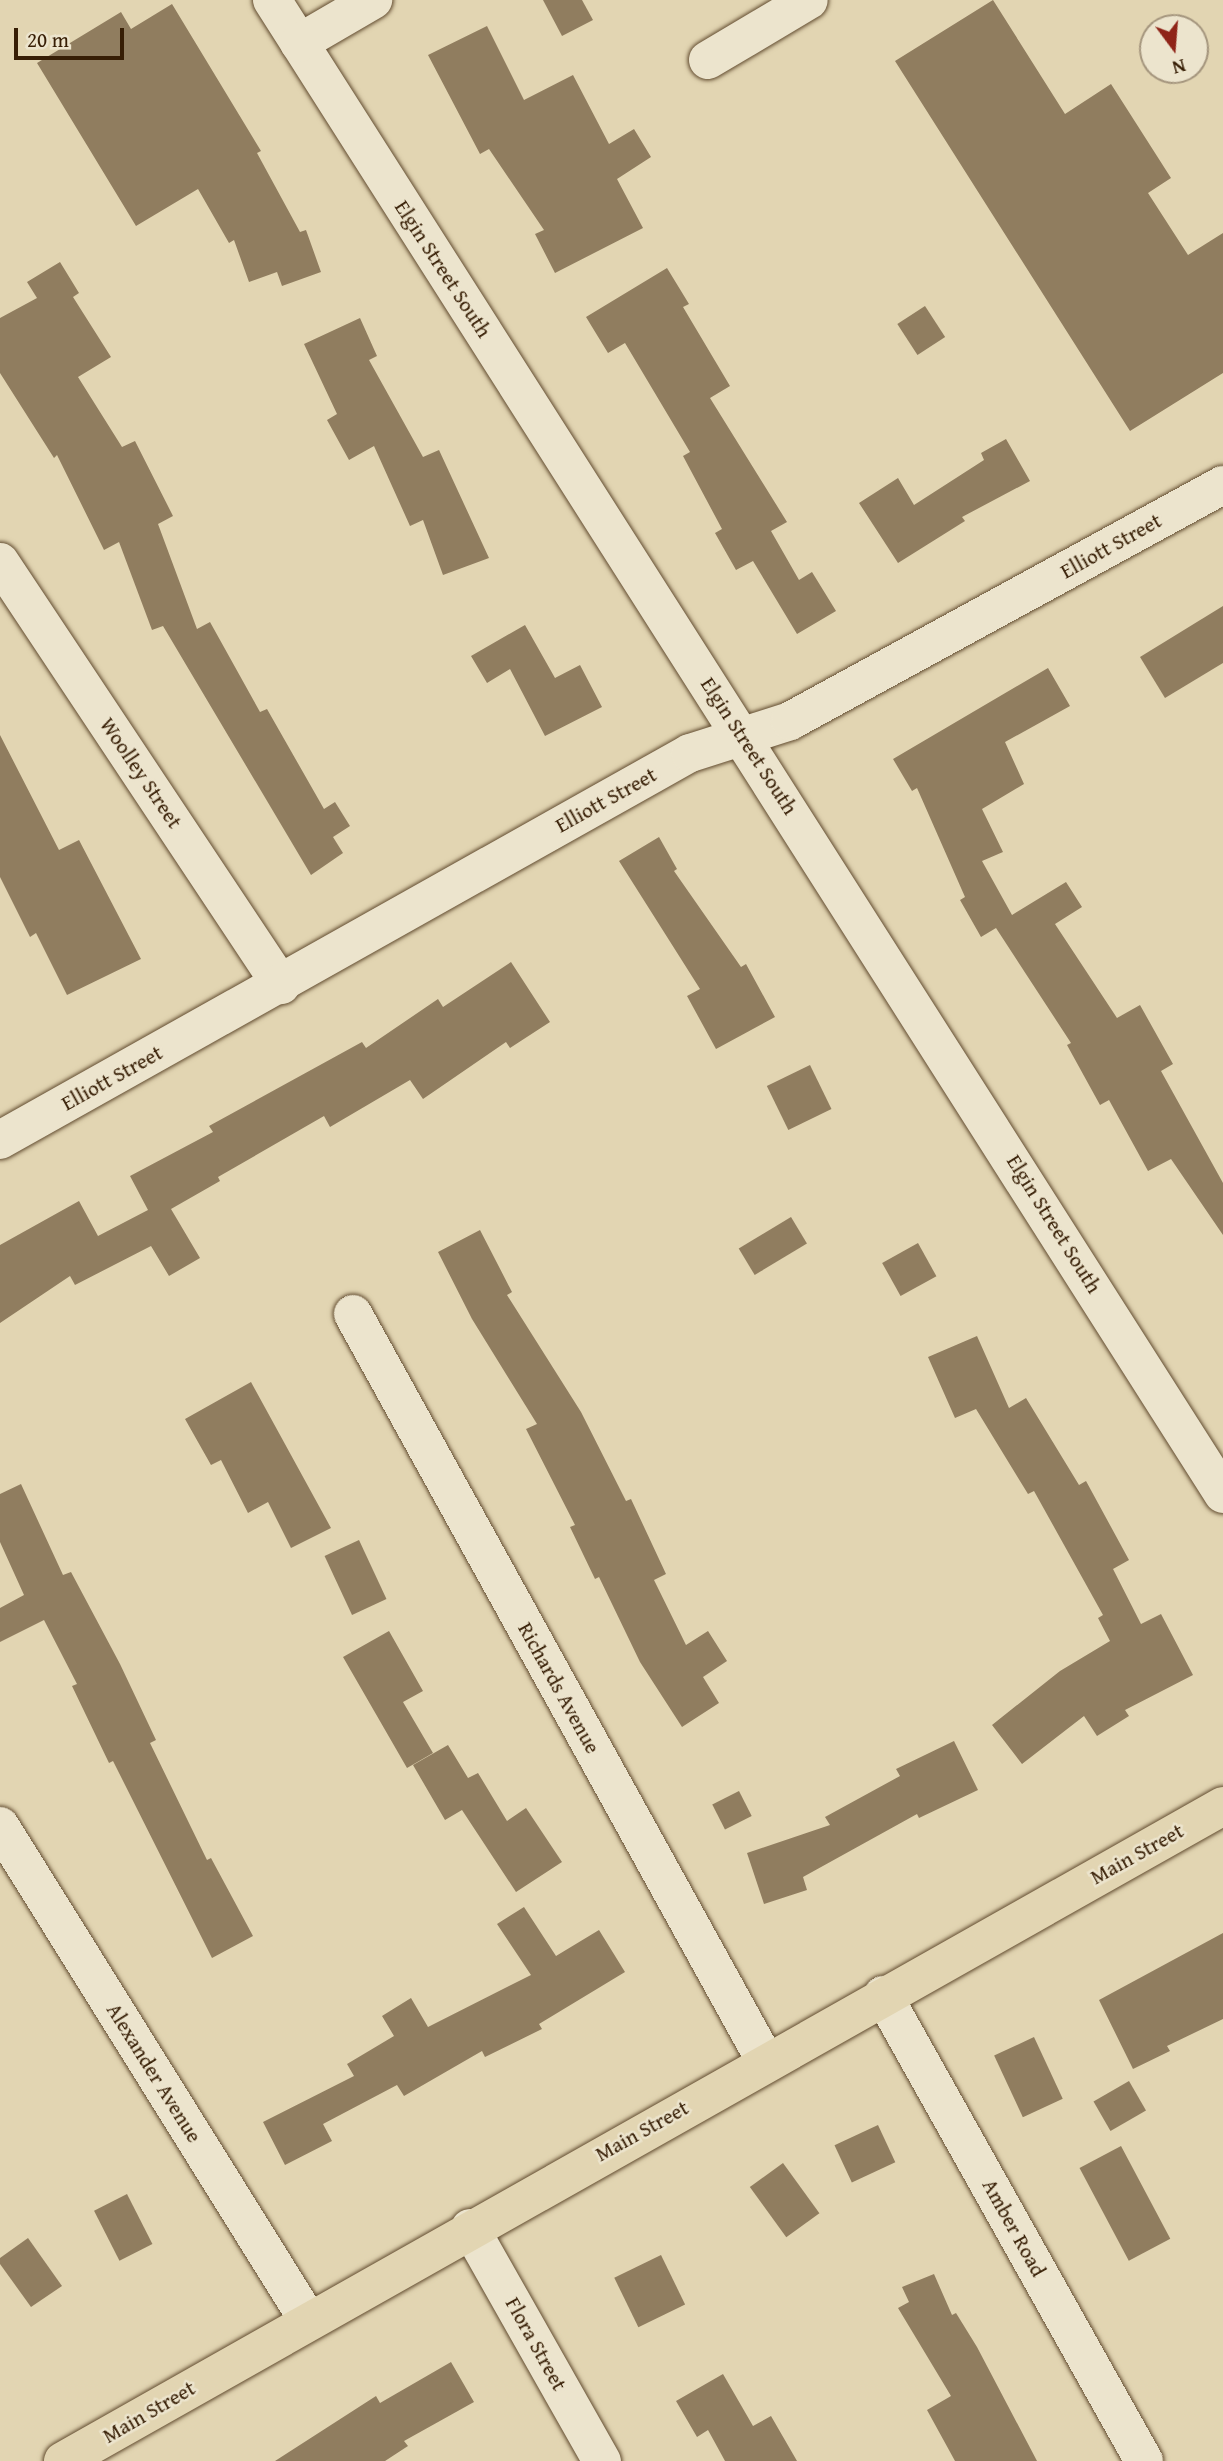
<!DOCTYPE html>
<html>
<head>
<meta charset="utf-8">
<style>
	body { margin:0 }
	#map { position:relative; width:1223px; height:2461px; overflow:hidden; background:#e2d5b2; font-family:"Gentium Book Plus",serif }
	div>[style] { position:absolute }
	.building>* { inset:0; background:#907d5f; transform-origin:0 0 }
	.roads { filter:drop-shadow(0 0 2px #624c30) drop-shadow(0 0 2px #624c30) }
	.minor>* { height:38px; margin:-19px; padding:0 19px; transform-origin:19px; border-radius:19px; background:#ece4cd }
	.major>* { height:38px; margin:-19px; padding:0 19px; transform-origin:19px; border-radius:19px; background:#e2d5b2 }
	span { translate:-50% -50%; white-space:nowrap; text-align:center; line-height:1.15; -webkit-text-stroke:5px #ece4cd; paint-order:stroke }
	.street-label { font-size:21px; color:#371e05 }
	.north { position:absolute; left:1139px; top:14px; width:70px; height:70px; box-sizing:border-box; background:#ece4cd; border:2px solid #a4957d; border-radius:50%; rotate:164deg; font-size:19px; font-weight:700; line-height:28px; text-align:center; color:#371e05 }
	.north::after { content:''; display:block; margin:auto; width:24px; height:32px; background:#8f2418; clip-path:polygon(50% 0,100% 100%,50% 72%,0 100%) }
	.scale { position:absolute; left:14px; top:28px; width:110px; height:32px; box-sizing:border-box; border:4px solid #371e05; border-top:0; padding-left:9px; font-size:21px; line-height:24px; white-space:nowrap; color:#371e05; -webkit-text-stroke:5px #ece4cd; paint-order:stroke }
</style>
</head>
<body>
<div id="map">
	<div class="building">
		<i style="clip-path:polygon(543px 0,582px 0,593px 20px,562px 36px)"></i>
		<i style="clip-path:polygon(993px 0,1065px 114px,1111px 84px,1171px 178px,1148px 193px,1188px 255px,1223px 233px,1223px 373px,1130px 431px,895px 61px)"></i>
		<i style="clip-path:polygon(172px 4px,261px 151px,257px 153px,300px 232px,306px 230px,321px 272px,282px 286px,277px 272px,249px 282px,234px 240px,229px 243px,198px 189px,136px 226px,37px 63px,121px 12px,131px 29px)"></i>
		<i style="clip-path:polygon(487px 26px,524px 100px,573px 75px,609px 144px,634px 129px,651px 157px,617px 179px,643px 228px,555px 273px,535px 234px,544px 230px,489px 149px,480px 154px,428px 55px)"></i>
		<i style="clip-path:polygon(60px 262px,79px 293px,73px 297px,111px 357px,78px 377px,122px 447px,135px 441px,173px 516px,158px 524px,197px 629px,210px 622px,260px 712px,267px 709px,324px 809px,335px 802px,350px 826px,333px 837px,343px 853px,311px 875px,163px 626px,152px 630px,119px 542px,104px 550px,57px 455px,54px 458px,0 373px,0 318px,37px 298px,27px 282px)"></i>
		<i style="clip-path:polygon(667px 268px,689px 304px,683px 307px,730px 386px,710px 398px,787px 522px,771px 531px,799px 580px,812px 572px,836px 611px,797px 634px,753px 561px,736px 570px,715px 533px,722px 529px,683px 456px,690px 452px,625px 343px,608px 353px,586px 317px)"></i>
		<i style="left:925px;top:306px;width:37px;height:33px;rotate:57deg"></i>
		<i style="clip-path:polygon(360px 318px,377px 356px,369px 360px,423px 457px,439px 450px,489px 558px,443px 575px,423px 520px,410px 526px,374px 446px,349px 460px,327px 420px,337px 414px,304px 344px)"></i>
		<i style="clip-path:polygon(1006px 439px,1030px 481px,962px 517px,965px 521px,898px 563px,859px 503px,898px 478px,914px 505px,984px 460px,981px 453px)"></i>
		<i style="clip-path:polygon(1223px 606px,1223px 663px,1165px 698px,1140px 657px)"></i>
		<i style="clip-path:polygon(525px 625px,555px 678px,580px 665px,602px 707px,545px 736px,510px 669px,487px 683px,471px 656px)"></i>
		<i style="clip-path:polygon(1048px 668px,1070px 706px,1005px 742px,1024px 784px,982px 809px,1003px 852px,982px 861px,1012px 915px,1066px 882px,1082px 907px,1055px 924px,1117px 1018px,1140px 1005px,1173px 1064px,1161px 1071px,1223px 1183px,1223px 1235px,1171px 1159px,1148px 1171px,1109px 1100px,1100px 1105px,1067px 1045px,1071px 1043px,996px 928px,981px 937px,960px 900px,965px 897px,917px 788px,912px 791px,893px 759px)"></i>
		<i style="clip-path:polygon(0 735px,59px 850px,79px 840px,141px 959px,67px 995px,36px 933px,30px 937px,0 877px)"></i>
		<i style="clip-path:polygon(659px 837px,677px 869px,674px 871px,741px 967px,746px 964px,775px 1017px,716px 1049px,687px 996px,700px 989px,619px 861px)"></i>
		<i style="clip-path:polygon(511px 962px,550px 1022px,510px 1048px,506px 1042px,423px 1099px,410px 1080px,330px 1127px,324px 1116px,218px 1177px,220px 1181px,171px 1209px,200px 1258px,169px 1276px,151px 1246px,75px 1285px,70px 1276px,0 1323px,0 1245px,79px 1201px,98px 1236px,148px 1210px,130px 1176px,213px 1132px,209px 1126px,362px 1042px,366px 1048px,438px 999px,443px 1007px)"></i>
		<i style="left:810px;top:1065px;width:49px;height:48px;rotate:64deg"></i>
		<i style="left:791px;top:1217px;width:31px;height:61px;rotate:59deg"></i>
		<i style="clip-path:polygon(480px 1230px,512px 1292px,507px 1295px,581px 1412px,626px 1501px,631px 1499px,666px 1574px,654px 1580px,686px 1645px,708px 1631px,727px 1661px,703px 1677px,719px 1703px,682px 1727px,640px 1662px,599px 1577px,595px 1579px,570px 1527px,575px 1525px,526px 1429px,537px 1424px,472px 1319px,438px 1252px)"></i>
		<i style="left:918px;top:1243px;width:38px;height:41px;rotate:61deg"></i>
		<i style="clip-path:polygon(977px 1336px,1009px 1408px,1026px 1398px,1079px 1485px,1086px 1481px,1129px 1560px,1113px 1569px,1141px 1624px,1161px 1614px,1193px 1675px,1125px 1710px,1129px 1716px,1097px 1736px,1084px 1716px,1022px 1764px,992px 1725px,1060px 1671px,1110px 1641px,1098px 1618px,1103px 1615px,1034px 1491px,1028px 1494px,976px 1409px,955px 1418px,928px 1357px)"></i>
		<i style="clip-path:polygon(251px 1382px,331px 1528px,291px 1548px,268px 1502px,248px 1513px,221px 1460px,211px 1465px,185px 1419px)"></i>
		<i style="clip-path:polygon(21px 1484px,63px 1575px,71px 1572px,120px 1664px,156px 1740px,150px 1743px,207px 1860px,211px 1858px,253px 1936px,212px 1958px,113px 1761px,109px 1763px,72px 1686px,77px 1684px,44px 1620px,0 1642px,0 1608px,24px 1595px,0 1542px,0 1494px)"></i>
		<i style="left:359px;top:1540px;width:65px;height:38px;rotate:65deg"></i>
		<i style="clip-path:polygon(389px 1631px,423px 1691px,403px 1702px,433px 1753px,407px 1768px,343px 1657px)"></i>
		<i style="clip-path:polygon(954px 1741px,978px 1790px,919px 1818px,917px 1814px,803px 1877px,807px 1890px,764px 1904px,747px 1853px,830px 1825px,825px 1817px,900px 1776px,896px 1769px)"></i>
		<i style="clip-path:polygon(448px 1745px,468px 1778px,478px 1773px,507px 1821px,526px 1808px,562px 1862px,516px 1892px,462px 1810px,445px 1820px,413px 1765px)"></i>
		<i style="left:739px;top:1791px;width:28px;height:30px;rotate:63deg"></i>
		<i style="clip-path:polygon(524px 1907px,556px 1956px,599px 1930px,625px 1972px,539px 2024px,542px 2029px,485px 2057px,482px 2051px,404px 2096px,397px 2085px,323px 2124px,332px 2141px,285px 2165px,263px 2122px,354px 2076px,347px 2064px,394px 2036px,382px 2016px,411px 1998px,428px 2027px,531px 1975px,497px 1924px)"></i>
		<i style="clip-path:polygon(1223px 1933px,1223px 2019px,1167px 2046px,1170px 2051px,1133px 2069px,1099px 2000px)"></i>
		<i style="left:1034px;top:2037px;width:68px;height:44px;rotate:65deg"></i>
		<i style="left:1129px;top:2081px;width:34px;height:41px;rotate:60deg"></i>
		<i style="left:878px;top:2125px;width:41px;height:48px;rotate:65deg"></i>
		<i style="left:1121px;top:2146px;width:105px;height:47px;rotate:62deg"></i>
		<i style="left:783px;top:2163px;width:62px;height:41px;rotate:54deg"></i>
		<i style="left:127px;top:2194px;width:56px;height:37px;rotate:63deg"></i>
		<i style="clip-path:polygon(28px 2238px,62px 2286px,31px 2307px,0 2264px,0 2258px)"></i>
		<i style="left:661px;top:2255px;width:55px;height:52px;rotate:64deg"></i>
		<i style="clip-path:polygon(934px 2274px,952px 2315px,956px 2313px,977px 2347px,1037px 2461px,955px 2461px,927px 2410px,951px 2396px,898px 2308px,909px 2302px,902px 2287px)"></i>
		<i style="clip-path:polygon(451px 2362px,474px 2402px,404px 2441px,408px 2446px,385px 2461px,275px 2461px,376px 2396px,380px 2403px)"></i>
		<i style="clip-path:polygon(723px 2374px,753px 2426px,771px 2416px,797px 2461px,725px 2461px,708px 2430px,697px 2437px,676px 2401px)"></i>
	</div>
	<div class="roads">
		<div class="minor">
			<i style="left:272px;top:0;width:1771px;rotate:57.52deg"></i>
			<i style="left:299px;top:43px;width:86px;rotate:-30.2deg"></i>
			<i style="left:708px;top:60px;width:117px;rotate:-30.7deg"></i>
			<i style="left:0;top:562px;width:508px;rotate:56.4deg"></i>
			<i style="left:0;top:1140px;width:791px;rotate:-29.29deg"></i>
			<i style="left:690px;top:753px;width:105px;rotate:-17.7deg"></i>
			<i style="left:790px;top:721px;width:493px;rotate:-28.6deg"></i>
			<i style="left:353px;top:1314px;width:854px;rotate:61.1deg"></i>
			<i style="left:0;top:1826px;width:582px;rotate:58.06deg"></i>
			<i style="left:883px;top:1995px;width:534px;rotate:60.75deg"></i>
			<i style="left:470px;top:2228px;width:268px;rotate:60.5deg"></i>
		</div>
		<div class="major">
			<i style="left:63px;top:2461px;width:1332px;rotate:-29.45deg"></i>
		</div>
	</div>
	<div class="street-label">
		<span style="left:443px;top:269px;rotate:57deg">Elgin Street South</span>
		<span style="left:1111px;top:546px;rotate:-29deg">Elliott Street</span>
		<span style="left:749px;top:746px;rotate:57deg">Elgin Street South</span>
		<span style="left:141px;top:773px;rotate:56deg">Woolley Street</span>
		<span style="left:606px;top:800px;rotate:-29deg">Elliott Street</span>
		<span style="left:112px;top:1078px;rotate:-29deg">Elliott Street</span>
		<span style="left:1054px;top:1224px;rotate:58deg">Elgin Street South</span>
		<span style="left:559px;top:1688px;rotate:61deg">Richards Avenue</span>
		<span style="left:1137px;top:1854px;rotate:-29deg">Main Street</span>
		<span style="left:154px;top:2073px;rotate:58deg">Alexander Avenue</span>
		<span style="left:642px;top:2131px;rotate:-29deg">Main Street</span>
		<span style="left:1014px;top:2228px;rotate:61deg">Amber Road</span>
		<span style="left:536px;top:2344px;rotate:61deg">Flora Street</span>
		<span style="left:149px;top:2412px;rotate:-30deg">Main Street</span>
	</div>
	<div class="north">N</div>
	<div class="scale">20 m</div>
</div>
</body>
</html>
